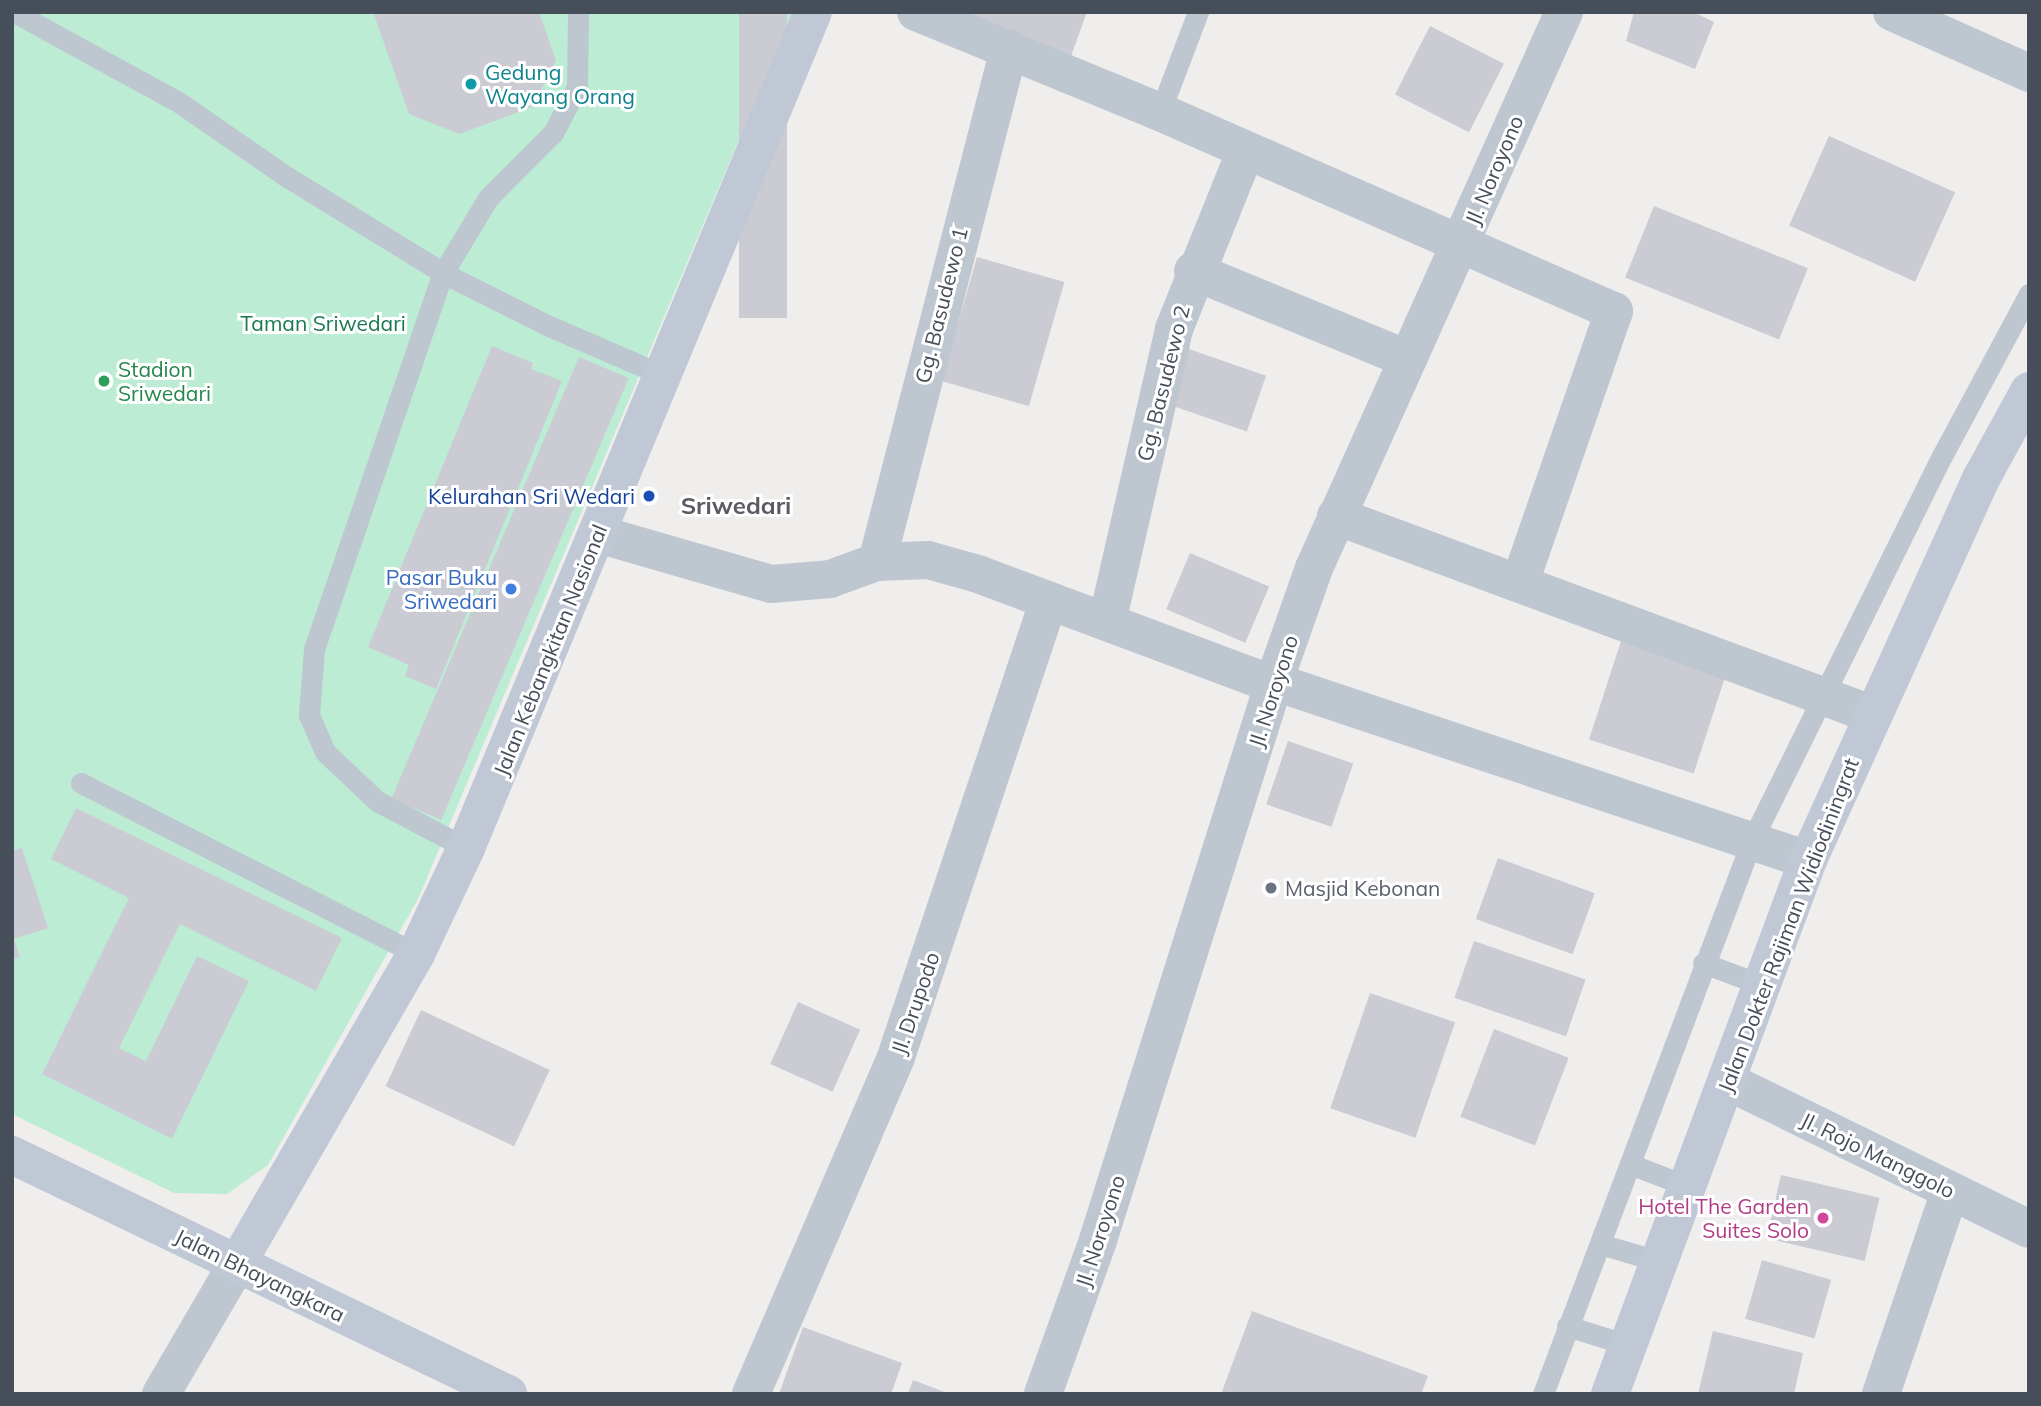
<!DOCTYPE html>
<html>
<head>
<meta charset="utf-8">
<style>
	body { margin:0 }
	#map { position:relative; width:2041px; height:1406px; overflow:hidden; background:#f0eded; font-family:Mulish,sans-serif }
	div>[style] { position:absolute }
	.green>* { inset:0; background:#bcedd4 }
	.building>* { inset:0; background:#cacbd3; transform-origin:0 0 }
	.service>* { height:21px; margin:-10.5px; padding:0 10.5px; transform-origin:10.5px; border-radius:10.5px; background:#bec6cf }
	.minor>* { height:38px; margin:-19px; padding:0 19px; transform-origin:19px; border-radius:19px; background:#bec6cf }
	.tertiary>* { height:38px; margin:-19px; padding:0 19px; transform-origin:19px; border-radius:19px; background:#bec6cf }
	.secondary>* { height:38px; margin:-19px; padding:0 19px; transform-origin:19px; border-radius:19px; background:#c0c8d6 }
	.dots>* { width:19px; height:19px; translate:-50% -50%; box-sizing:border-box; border:4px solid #fff; border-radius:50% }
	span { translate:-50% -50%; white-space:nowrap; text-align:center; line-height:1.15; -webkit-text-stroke:6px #fff; paint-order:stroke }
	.culture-label { font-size:21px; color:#0d838f }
	.left { translate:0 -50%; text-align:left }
	.street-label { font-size:21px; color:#464e5a }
	.park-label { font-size:21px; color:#1a7853 }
	.leisure-label { font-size:21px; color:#27864d }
	.transit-label { font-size:21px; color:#164399 }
	.right { translate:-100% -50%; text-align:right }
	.shop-label { font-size:21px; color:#366cbe }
	.worship-label { font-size:21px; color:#5b616d }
	.hotel-label { font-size:21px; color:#b23c85 }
	.quarter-label { font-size:24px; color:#5a5c62; font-weight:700 }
	.frame { position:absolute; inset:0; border:14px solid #464e5a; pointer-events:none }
</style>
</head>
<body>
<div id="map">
	<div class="green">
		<i style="clip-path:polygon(12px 12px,793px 12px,418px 899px,268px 1165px,227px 1194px,174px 1193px,12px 1114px)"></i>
	</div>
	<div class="building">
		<i style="clip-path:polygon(373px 12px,539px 12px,556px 61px,532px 107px,459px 134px,409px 114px)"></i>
		<i style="left:739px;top:12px;width:48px;height:306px"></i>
		<i style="clip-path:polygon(952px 12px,1087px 12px,1071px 56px)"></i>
		<i style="clip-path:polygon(1634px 12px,1693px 12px,1714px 22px,1695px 69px,1626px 41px)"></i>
		<i style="left:1430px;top:26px;width:83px;height:77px;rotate:27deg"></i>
		<i style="left:1829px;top:136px;width:138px;height:98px;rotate:24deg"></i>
		<i style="left:1654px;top:206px;width:166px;height:77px;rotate:22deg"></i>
		<i style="left:977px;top:257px;width:91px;height:129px;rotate:16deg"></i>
		<i style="clip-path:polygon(492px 346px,533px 363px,531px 369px,562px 381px,436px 689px,405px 676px,409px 665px,368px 647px)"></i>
		<i style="left:1180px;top:346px;width:91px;height:59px;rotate:19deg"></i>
		<i style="left:579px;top:357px;width:54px;height:480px;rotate:23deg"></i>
		<i style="left:1190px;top:553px;width:86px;height:61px;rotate:23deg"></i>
		<i style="left:1623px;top:635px;width:110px;height:110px;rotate:18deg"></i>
		<i style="left:1288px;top:741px;width:69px;height:67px;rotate:19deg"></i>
		<i style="clip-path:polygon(76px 808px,342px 938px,316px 991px,180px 924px,119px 1048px,146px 1061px,197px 956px,249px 981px,172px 1139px,42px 1074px,129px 898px,51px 859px)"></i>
		<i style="clip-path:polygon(22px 848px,48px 928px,14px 939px,20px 957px,12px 960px,12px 851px)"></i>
		<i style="left:1498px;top:858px;width:103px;height:65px;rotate:20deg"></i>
		<i style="left:1474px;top:941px;width:118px;height:60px;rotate:19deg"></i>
		<i style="left:1370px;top:993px;width:90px;height:122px;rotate:19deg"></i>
		<i style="left:798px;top:1002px;width:68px;height:68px;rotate:24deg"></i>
		<i style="left:421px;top:1010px;width:142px;height:84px;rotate:25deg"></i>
		<i style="left:1494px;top:1029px;width:80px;height:94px;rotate:21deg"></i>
		<i style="left:1781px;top:1175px;width:101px;height:65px;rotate:13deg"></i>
		<i style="left:1762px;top:1260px;width:72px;height:61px;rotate:16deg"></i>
		<i style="clip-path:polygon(1252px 1311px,1428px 1376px,1421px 1394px,1221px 1394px)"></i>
		<i style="clip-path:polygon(803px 1327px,902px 1363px,891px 1394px,779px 1394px)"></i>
		<i style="clip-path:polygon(1713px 1331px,1803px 1353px,1794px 1394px,1698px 1394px)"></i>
		<i style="clip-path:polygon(913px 1380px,950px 1394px,908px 1394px)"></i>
	</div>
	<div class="service">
		<i style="left:14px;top:12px;width:189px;rotate:28.7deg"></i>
		<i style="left:180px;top:103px;width:126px;rotate:34.7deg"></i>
		<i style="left:284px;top:175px;width:187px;rotate:31.6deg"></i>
		<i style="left:443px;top:273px;width:119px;rotate:26.6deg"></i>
		<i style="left:549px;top:326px;width:124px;rotate:23.3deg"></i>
		<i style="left:1160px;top:112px;width:107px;rotate:-69.2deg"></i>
		<i style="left:81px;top:783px;width:376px;rotate:27deg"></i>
		<i style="left:466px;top:848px;width:101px;rotate:-152.2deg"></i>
		<i style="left:377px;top:801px;width:71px;rotate:-136.7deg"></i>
		<i style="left:325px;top:752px;width:40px;rotate:-113.4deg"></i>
		<i style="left:309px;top:715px;width:66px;rotate:-85.7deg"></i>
		<i style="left:314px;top:649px;width:398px;rotate:-71.1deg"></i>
		<i style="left:443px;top:273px;width:87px;rotate:-59deg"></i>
		<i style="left:488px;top:198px;width:92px;rotate:-45deg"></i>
		<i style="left:553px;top:133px;width:52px;rotate:-62.4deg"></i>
		<i style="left:577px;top:87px;width:75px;rotate:-89.2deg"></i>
		<i style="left:1703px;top:963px;width:63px;rotate:20.4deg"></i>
		<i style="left:1630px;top:1164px;width:61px;rotate:21.1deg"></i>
		<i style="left:1600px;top:1244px;width:60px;rotate:16.3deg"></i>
		<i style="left:1567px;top:1326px;width:64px;rotate:17.3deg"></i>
		<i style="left:1543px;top:1394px;width:592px;rotate:-69.33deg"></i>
		<i style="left:1752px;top:840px;width:428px;rotate:-63.7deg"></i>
		<i style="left:1942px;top:456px;width:184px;rotate:-61.8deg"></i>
	</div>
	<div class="minor">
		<i style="left:916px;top:12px;width:264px;rotate:22.3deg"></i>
		<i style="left:1160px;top:112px;width:496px;rotate:23.7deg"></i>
		<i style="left:1614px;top:311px;width:287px;rotate:109.1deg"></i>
		<i style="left:1193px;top:271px;width:232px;rotate:22.3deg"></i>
		<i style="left:1336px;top:516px;width:570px;rotate:20.31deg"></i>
		<i style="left:598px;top:534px;width:180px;rotate:16.1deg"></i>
		<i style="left:771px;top:584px;width:59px;rotate:-4.8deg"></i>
		<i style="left:830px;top:579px;width:50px;rotate:-19.9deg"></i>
		<i style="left:877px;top:562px;width:51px;rotate:-2.2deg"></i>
		<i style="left:928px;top:560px;width:52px;rotate:15.6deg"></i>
		<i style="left:978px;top:574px;width:317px;rotate:20.5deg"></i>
		<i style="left:877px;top:562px;width:530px;rotate:-75.57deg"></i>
		<i style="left:1107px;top:622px;width:301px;rotate:-77.1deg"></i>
		<i style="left:1174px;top:329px;width:191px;rotate:-68.1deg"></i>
		<i style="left:1275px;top:682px;width:562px;rotate:18.47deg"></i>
		<i style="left:161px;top:1394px;width:151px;rotate:-59.7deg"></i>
		<i style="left:751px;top:1394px;width:367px;rotate:-66.7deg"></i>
		<i style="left:896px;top:1057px;width:481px;rotate:-71.5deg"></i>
		<i style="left:1043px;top:1394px;width:164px;rotate:-70.3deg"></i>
		<i style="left:1098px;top:1240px;width:591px;rotate:-72.48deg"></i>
		<i style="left:1276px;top:676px;width:114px;rotate:-70.6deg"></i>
		<i style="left:1314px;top:568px;width:610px;rotate:-65.79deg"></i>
		<i style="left:1881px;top:1394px;width:214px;rotate:-71.2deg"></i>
	</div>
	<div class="tertiary">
		<i style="left:1892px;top:12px;width:150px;rotate:24deg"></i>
		<i style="left:1727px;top:1081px;width:336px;rotate:26.1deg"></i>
	</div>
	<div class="secondary">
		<i style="left:12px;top:1155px;width:551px;rotate:25.73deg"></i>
		<i style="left:237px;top:1264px;width:358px;rotate:-60deg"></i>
		<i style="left:416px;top:954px;width:117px;rotate:-64.7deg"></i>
		<i style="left:466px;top:848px;width:905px;rotate:-67.46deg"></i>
		<i style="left:1610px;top:1394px;width:570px;rotate:-69.66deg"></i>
		<i style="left:1808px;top:860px;width:421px;rotate:-65.6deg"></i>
		<i style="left:1982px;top:477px;width:98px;rotate:-61.3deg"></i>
	</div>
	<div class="dots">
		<i style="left:471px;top:84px;background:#0f9aa8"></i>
		<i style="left:104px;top:381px;background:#2e9e5b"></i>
		<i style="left:649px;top:496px;background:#1a4fb4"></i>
		<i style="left:511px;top:589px;background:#3f7fe0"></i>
		<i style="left:1271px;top:888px;background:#6b7280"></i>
		<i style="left:1823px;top:1218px;background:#d1479c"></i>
	</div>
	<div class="culture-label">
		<span class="left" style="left:485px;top:84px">Gedung<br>Wayang Orang</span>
	</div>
	<div class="street-label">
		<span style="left:1494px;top:170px;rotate:-67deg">Jl. Noroyono</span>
		<span style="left:941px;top:305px;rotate:-76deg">Gg. Basudewo 1</span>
		<span style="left:1163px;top:383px;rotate:-76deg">Gg. Basudewo 2</span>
		<span style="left:550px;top:650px;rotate:-68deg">Jalan Kebangkitan Nasional</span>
		<span style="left:1273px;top:691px;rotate:-72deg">Jl. Noroyono</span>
		<span style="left:1788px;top:925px;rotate:-69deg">Jalan Dokter Rajiman Widiodiningrat</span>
		<span style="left:915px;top:1003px;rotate:-71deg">Jl. Drupodo</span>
		<span style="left:1878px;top:1155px;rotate:26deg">Jl. Rojo Manggolo</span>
		<span style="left:1100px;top:1231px;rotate:-72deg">Jl. Noroyono</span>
		<span style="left:260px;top:1275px;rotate:26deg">Jalan Bhayangkara</span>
	</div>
	<div class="park-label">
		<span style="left:323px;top:323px">Taman Sriwedari</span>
	</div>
	<div class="leisure-label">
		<span class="left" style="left:118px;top:381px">Stadion<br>Sriwedari</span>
	</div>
	<div class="transit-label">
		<span class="right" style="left:635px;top:496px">Kelurahan Sri Wedari</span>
	</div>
	<div class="shop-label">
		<span class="right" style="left:497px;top:589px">Pasar Buku<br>Sriwedari</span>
	</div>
	<div class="worship-label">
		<span class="left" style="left:1285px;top:888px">Masjid Kebonan</span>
	</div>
	<div class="hotel-label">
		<span class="right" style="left:1809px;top:1218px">Hotel The Garden<br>Suites Solo</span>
	</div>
	<div class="quarter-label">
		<span style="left:736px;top:506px">Sriwedari</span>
	</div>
	<div class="frame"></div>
</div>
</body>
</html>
